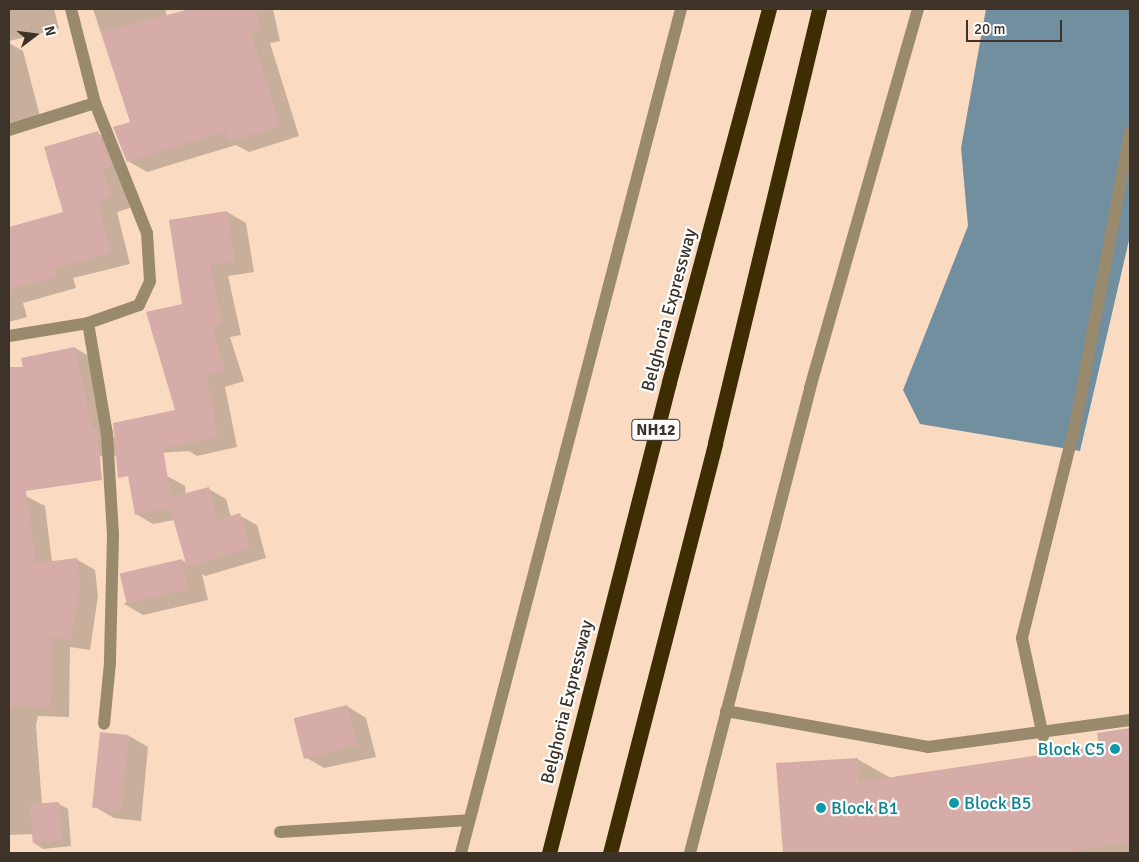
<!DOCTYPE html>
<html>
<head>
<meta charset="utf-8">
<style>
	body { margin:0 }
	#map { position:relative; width:1139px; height:862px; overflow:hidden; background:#fadbc2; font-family:Signika,sans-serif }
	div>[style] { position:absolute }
	.water>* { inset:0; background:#728fa0 }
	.shadow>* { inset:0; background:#0003 }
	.building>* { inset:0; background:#d5aca8; transform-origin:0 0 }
	.minor>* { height:12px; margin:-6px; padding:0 6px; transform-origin:6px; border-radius:6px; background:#998a6d }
	.highway>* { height:15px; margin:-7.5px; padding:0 7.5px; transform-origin:7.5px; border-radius:7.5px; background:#3e2c03 }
	.dots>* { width:14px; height:14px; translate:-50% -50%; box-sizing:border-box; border:2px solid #fff; border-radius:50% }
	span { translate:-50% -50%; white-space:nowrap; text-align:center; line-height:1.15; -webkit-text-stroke:4.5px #fff; paint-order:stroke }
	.shield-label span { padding:1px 4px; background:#fff; border:1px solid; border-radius:4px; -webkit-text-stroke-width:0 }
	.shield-label { font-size:16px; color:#3e3329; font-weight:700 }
	.street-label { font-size:18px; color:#3e3329 }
	.culture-label { font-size:18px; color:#0d838f }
	.right { translate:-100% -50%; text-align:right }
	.left { translate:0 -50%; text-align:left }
	.frame { position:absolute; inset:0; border:10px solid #3e3329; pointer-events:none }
	.north { position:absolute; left:10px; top:10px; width:50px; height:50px; -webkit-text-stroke:4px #fff; paint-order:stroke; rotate:75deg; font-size:14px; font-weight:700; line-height:20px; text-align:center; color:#3e3329 }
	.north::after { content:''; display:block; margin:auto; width:18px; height:22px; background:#3e3329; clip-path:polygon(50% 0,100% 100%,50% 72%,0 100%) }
	.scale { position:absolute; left:966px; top:20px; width:96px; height:22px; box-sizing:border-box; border:2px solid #3e3329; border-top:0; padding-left:6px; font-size:15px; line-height:18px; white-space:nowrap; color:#3e3329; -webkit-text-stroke:4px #fff; paint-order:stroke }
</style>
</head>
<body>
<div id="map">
	<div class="water">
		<i style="clip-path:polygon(986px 9px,1130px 9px,1130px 236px,1080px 451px,920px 424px,903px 390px,968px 226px,961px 148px)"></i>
	</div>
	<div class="shadow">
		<i style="clip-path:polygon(9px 9px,54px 9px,59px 29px,9px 41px)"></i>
		<i style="clip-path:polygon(93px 9px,165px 9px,167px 16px,195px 9px,273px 9px,280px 41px,270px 43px,299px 136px,249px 152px,236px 145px,147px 172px,128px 161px,131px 123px)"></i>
		<i style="clip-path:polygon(9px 43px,23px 51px,42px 124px,9px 133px)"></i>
		<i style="clip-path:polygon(97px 133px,117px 144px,130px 208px,117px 212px,130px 264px,73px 278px,76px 288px,23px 303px,27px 317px,9px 322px,9px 228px,64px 213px)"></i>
		<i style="clip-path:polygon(227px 212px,246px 223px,254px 272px,228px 276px,241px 335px,230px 337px,244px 381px,225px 387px,237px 447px,197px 456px,189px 451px,9px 462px,9px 369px,24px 368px,75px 348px,98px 361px,113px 437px,116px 439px,177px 411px,183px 305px)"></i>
		<i style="clip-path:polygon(167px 476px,185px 486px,186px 495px,209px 489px,226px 499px,231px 517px,239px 515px,257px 525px,266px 558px,205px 576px,202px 574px,208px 600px,143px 615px,124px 604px,182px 560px,187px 563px,174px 520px,153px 524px,136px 514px)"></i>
		<i style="clip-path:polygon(26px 496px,45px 506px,52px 562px,76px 559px,95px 570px,98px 596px,90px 650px,70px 647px,69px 717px,38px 716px,36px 725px,42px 805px,59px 804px,68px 809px,71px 846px,43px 849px,34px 843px,33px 834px,9px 835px,9px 498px)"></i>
		<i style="clip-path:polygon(347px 706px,366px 718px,376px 757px,324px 768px,305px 757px)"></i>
		<i style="clip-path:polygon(1130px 729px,1130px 853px,784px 853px,778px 764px,857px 759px,891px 778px,1101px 747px,1098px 734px)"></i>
		<i style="clip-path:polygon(129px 736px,148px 747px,141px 821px,114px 818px,95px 807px)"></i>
	</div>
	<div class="building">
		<i style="clip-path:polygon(190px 9px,256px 9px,261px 30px,251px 32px,280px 126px,229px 142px,226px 131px,127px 162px,113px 127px,130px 122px,101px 32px)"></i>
		<i style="clip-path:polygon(98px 131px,112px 166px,103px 169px,111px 197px,98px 201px,111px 253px,55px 268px,57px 277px,9px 290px,9px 227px,63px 212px,44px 147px)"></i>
		<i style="clip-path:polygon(227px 211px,235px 262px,210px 265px,222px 324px,212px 327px,225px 370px,207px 376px,218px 437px,163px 448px,171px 497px,209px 487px,218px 520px,240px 513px,250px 548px,187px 567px,170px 508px,135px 515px,128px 476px,118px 478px,113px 423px,175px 410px,146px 312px,182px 304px,169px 220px)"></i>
		<i style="clip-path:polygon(75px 347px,92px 428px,97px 427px,102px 480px,26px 491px,36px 563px,77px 558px,80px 585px,71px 640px,52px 637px,51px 707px,9px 706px,9px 367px,23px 367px,21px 358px)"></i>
		<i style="left:182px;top:559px;width:31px;height:64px;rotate:77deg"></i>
		<i style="left:347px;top:705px;width:42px;height:55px;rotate:76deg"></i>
		<i style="clip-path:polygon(1130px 728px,1130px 843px,1078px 850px,1079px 853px,783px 853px,776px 763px,858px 758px,859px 782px,1099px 746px,1097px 733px)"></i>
		<i style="left:100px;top:732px;width:29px;height:76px;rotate:6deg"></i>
		<i style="left:59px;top:802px;width:39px;height:29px;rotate:86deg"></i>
	</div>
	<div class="minor">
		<i style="left:9px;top:130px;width:90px;rotate:-17.4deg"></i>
		<i style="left:88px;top:323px;width:113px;rotate:80.3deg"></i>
		<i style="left:107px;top:434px;width:102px;rotate:86.6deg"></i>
		<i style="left:113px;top:536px;width:127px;rotate:91.4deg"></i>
		<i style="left:110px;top:663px;width:61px;rotate:95.6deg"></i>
		<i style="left:9px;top:336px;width:80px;rotate:-9.3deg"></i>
		<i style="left:88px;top:323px;width:54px;rotate:-19.4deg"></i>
		<i style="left:139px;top:305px;width:26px;rotate:-65deg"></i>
		<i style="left:150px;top:281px;width:48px;rotate:-93.6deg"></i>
		<i style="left:147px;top:233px;width:140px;rotate:-111.8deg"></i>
		<i style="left:95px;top:103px;width:97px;rotate:-104.3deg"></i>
		<i style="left:726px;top:711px;width:205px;rotate:10.1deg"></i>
		<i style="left:928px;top:747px;width:204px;rotate:-7.6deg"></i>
		<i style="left:1043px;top:736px;width:100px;rotate:-102.1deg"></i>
		<i style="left:1022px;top:638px;width:219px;rotate:-76deg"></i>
		<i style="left:1075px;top:426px;width:299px;rotate:-79.4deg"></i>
		<i style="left:280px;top:832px;width:189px;rotate:-3.6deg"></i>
		<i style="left:461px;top:853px;width:872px;rotate:-75.39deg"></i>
		<i style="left:690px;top:853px;width:480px;rotate:-75.5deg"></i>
		<i style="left:810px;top:388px;width:394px;rotate:-74.1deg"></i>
	</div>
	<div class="highway">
		<i style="left:549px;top:853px;width:486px;rotate:-75.7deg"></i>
		<i style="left:669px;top:382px;width:386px;rotate:-75deg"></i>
		<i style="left:610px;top:853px;width:423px;rotate:-75.6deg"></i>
		<i style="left:715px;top:443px;width:446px;rotate:-76.5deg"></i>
	</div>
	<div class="dots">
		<i style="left:1115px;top:749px;background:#0f9aa8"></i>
		<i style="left:954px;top:803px;background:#0f9aa8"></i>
		<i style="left:821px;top:808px;background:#0f9aa8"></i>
	</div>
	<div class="shield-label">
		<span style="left:656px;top:430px">NH12</span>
	</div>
	<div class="street-label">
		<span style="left:669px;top:310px;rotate:-75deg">Belghoria Expressway</span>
		<span style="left:567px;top:702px;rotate:-76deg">Belghoria Expressway</span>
	</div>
	<div class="culture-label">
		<span class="right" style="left:1105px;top:749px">Block C5</span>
		<span class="left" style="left:964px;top:803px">Block B5</span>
		<span class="left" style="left:831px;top:808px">Block B1</span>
	</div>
	<div class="frame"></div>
	<div class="north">N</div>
	<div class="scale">20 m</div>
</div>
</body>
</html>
